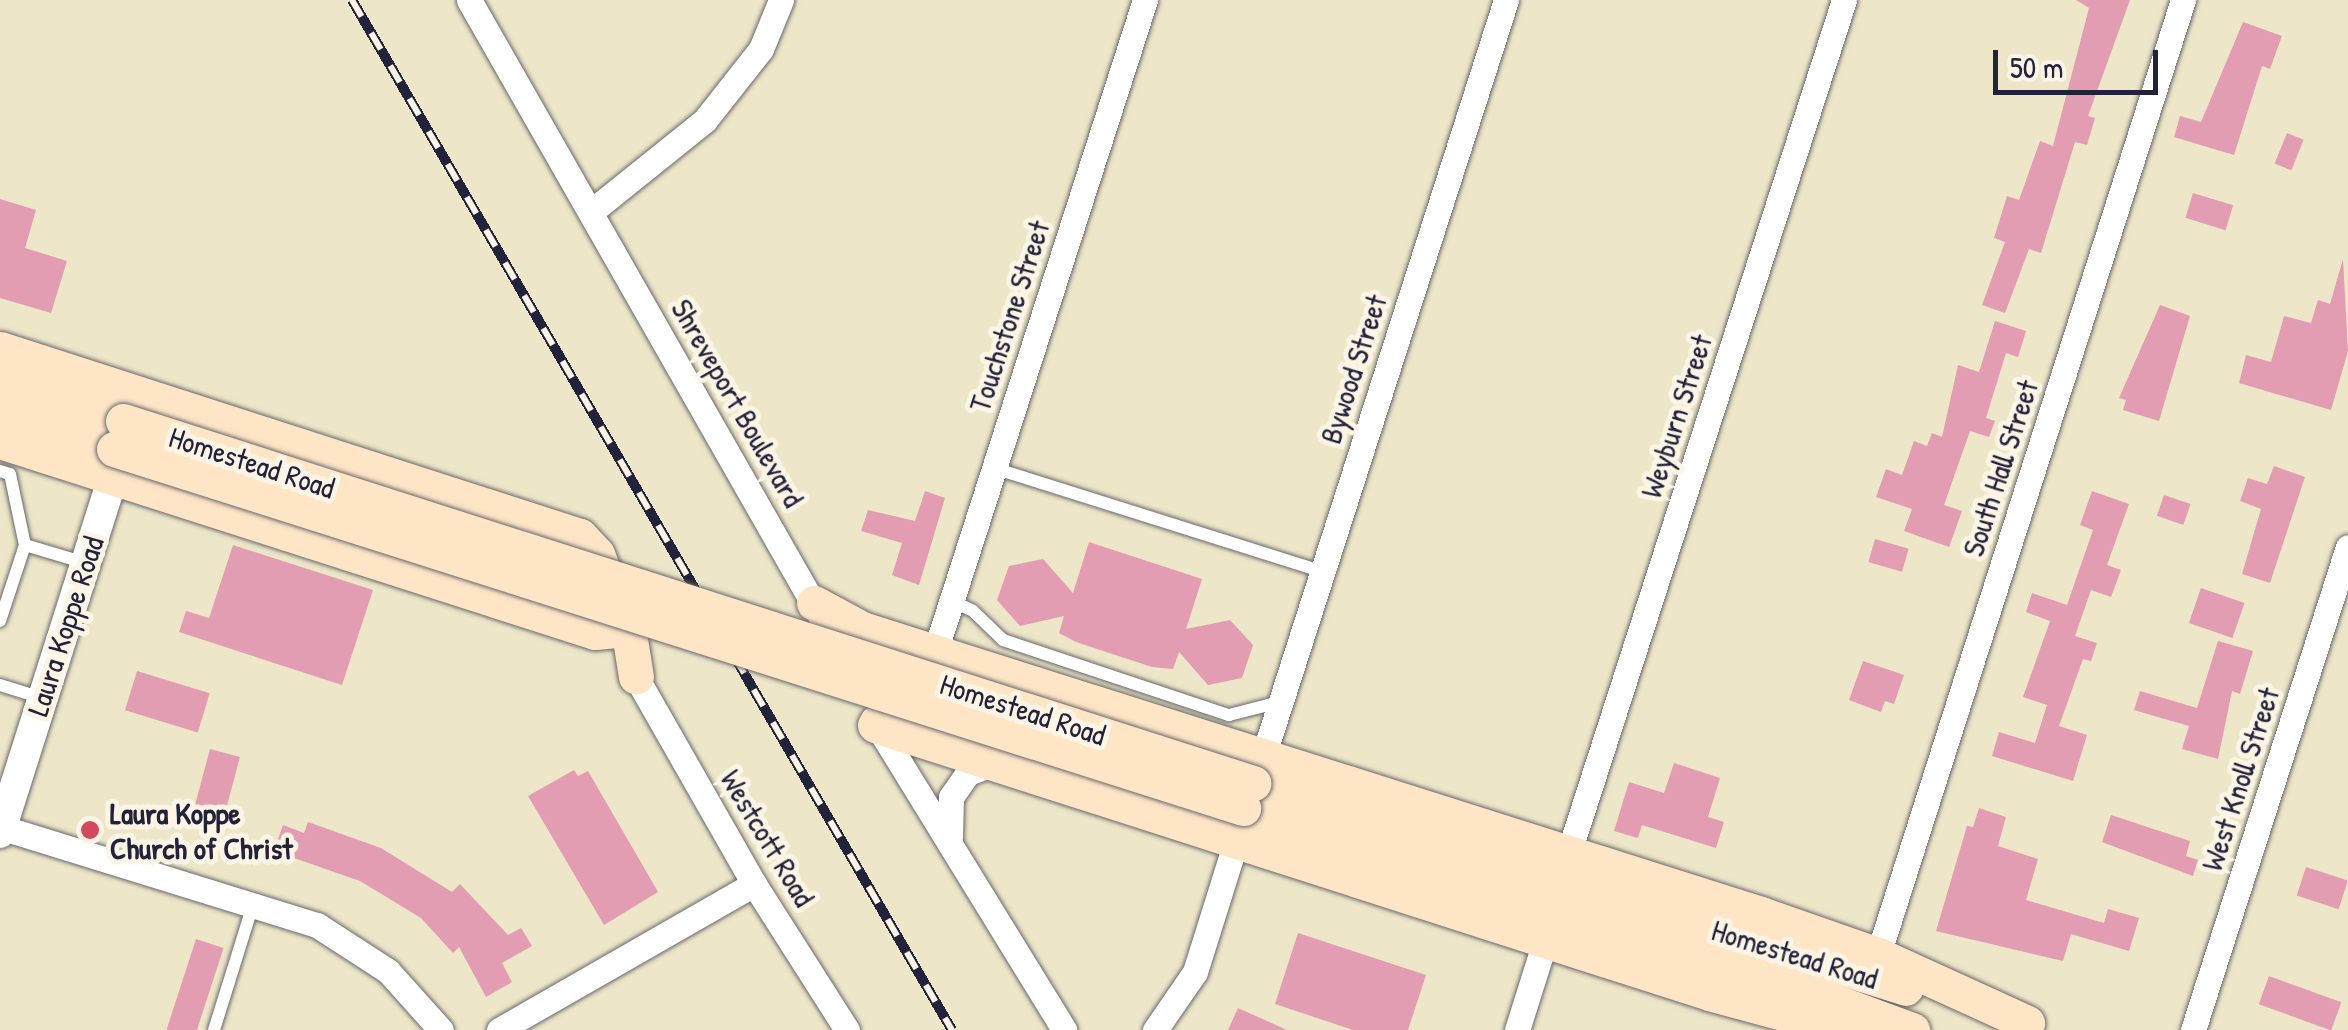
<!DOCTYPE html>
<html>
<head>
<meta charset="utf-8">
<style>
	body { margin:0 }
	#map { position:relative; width:2348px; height:1030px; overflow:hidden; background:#ede6c8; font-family:"Patrick Hand",sans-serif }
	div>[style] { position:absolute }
	.building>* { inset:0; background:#e29db2; transform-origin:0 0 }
	.roads { filter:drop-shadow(0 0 2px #69676c) drop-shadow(0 0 2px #69676c) }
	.service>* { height:12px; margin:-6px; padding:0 6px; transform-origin:6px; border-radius:6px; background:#fff }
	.minor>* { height:25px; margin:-12.5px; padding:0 12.5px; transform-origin:12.5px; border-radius:12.5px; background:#fff }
	.tertiary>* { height:30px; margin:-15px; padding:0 15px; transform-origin:15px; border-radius:15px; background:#fff }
	.secondary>* { height:35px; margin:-17.5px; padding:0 17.5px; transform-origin:17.5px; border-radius:17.5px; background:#fde5c5 }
	.rail>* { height:10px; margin-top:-5px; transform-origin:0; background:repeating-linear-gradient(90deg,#fcf5e5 0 19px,#22223b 0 38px); box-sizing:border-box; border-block:2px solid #22223b }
	.bridges { filter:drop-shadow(0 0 2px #69676c) drop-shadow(0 0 2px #69676c) }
	.secondary-bridge>* { height:35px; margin:-17.5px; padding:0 17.5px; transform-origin:17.5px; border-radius:17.5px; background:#fde5c5 }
	.dots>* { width:28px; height:28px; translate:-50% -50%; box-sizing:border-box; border:5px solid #fcf5e5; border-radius:50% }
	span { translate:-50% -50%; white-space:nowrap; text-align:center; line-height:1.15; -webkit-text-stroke:10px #fcf5e5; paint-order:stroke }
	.street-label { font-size:30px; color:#22223b }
	.poi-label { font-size:30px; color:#22223b; font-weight:700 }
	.left { translate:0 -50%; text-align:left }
	.scale { position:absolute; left:1993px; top:50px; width:165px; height:45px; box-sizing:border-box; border:5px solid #22223b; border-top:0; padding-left:12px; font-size:30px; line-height:35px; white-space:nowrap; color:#22223b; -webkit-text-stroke:8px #fcf5e5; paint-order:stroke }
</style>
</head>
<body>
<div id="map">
	<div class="building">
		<i style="clip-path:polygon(2076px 0,2130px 0,2088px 116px,2095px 118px,2087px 145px,2075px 142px,2041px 253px,2029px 249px,2005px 313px,1982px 305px,2005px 242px,1994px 238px,2007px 196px,2019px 200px,2040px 141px,2053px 146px,2089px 8px)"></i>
		<i style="clip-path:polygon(2243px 22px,2282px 36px,2270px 69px,2262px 66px,2234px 155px,2174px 137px,2180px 116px,2201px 122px)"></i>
		<i style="left:2287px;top:133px;width:18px;height:33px;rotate:22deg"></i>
		<i style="left:2193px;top:193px;width:42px;height:26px;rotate:17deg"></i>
		<i style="clip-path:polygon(0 199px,36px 210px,25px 248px,67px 261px,51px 313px,0 298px)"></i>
		<i style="clip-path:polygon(2343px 259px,2348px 351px,2331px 410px,2239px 383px,2246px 355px,2271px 362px,2284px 316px,2311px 323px,2318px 300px,2330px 304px)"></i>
		<i style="clip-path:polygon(2160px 305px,2190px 316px,2159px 421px,2123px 410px,2126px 400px,2119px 398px)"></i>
		<i style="clip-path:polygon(1995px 321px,2026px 331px,2018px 357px,2006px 353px,1986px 418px,1995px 421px,1989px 437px,1970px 431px,1944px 505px,1962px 511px,1949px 547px,1904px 531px,1912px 509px,1876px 497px,1886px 469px,1902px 475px,1914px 441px,1927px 446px,1932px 433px,1942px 437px,1958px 365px,1979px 372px)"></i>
		<i style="clip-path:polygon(2274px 466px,2305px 477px,2270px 583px,2242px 574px,2261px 509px,2240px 501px,2248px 478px,2267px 484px)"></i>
		<i style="clip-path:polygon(925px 491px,945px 498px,919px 585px,892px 575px,902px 543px,861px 531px,868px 510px,915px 521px)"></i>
		<i style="clip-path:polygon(2092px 491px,2129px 504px,2107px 565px,2121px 570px,2111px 597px,2091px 590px,2075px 636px,2097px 643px,2091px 661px,2083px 659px,2059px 726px,2087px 735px,2073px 781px,1992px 756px,1999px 732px,2035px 743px,2047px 705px,2023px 697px,2050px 621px,2026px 612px,2032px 593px,2067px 605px,2093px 530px,2080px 525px)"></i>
		<i style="left:2164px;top:495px;width:28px;height:22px;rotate:19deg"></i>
		<i style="left:1875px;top:539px;width:35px;height:24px;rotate:16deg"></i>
		<i style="clip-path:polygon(1089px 542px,1202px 579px,1186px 629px,1230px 620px,1253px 645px,1242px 678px,1208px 685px,1179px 652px,1173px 669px,1152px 667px,1076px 642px,1059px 633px,1064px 616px,1020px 626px,997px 600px,1009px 566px,1043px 559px,1073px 593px)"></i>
		<i style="clip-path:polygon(233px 545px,373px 590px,342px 685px,179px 632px,186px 611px,209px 618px)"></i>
		<i style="left:2201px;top:588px;width:46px;height:37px;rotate:19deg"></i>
		<i style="clip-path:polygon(2218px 641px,2253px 651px,2240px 694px,2232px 691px,2218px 759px,2182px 749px,2189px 726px,2134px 710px,2140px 691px,2197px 708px)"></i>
		<i style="clip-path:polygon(1863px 661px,1904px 675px,1894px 704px,1885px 701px,1881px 712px,1849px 700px)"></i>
		<i style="left:137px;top:671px;width:76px;height:41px;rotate:17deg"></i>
		<i style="left:210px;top:749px;width:31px;height:76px;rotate:15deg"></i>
		<i style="clip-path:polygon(1674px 763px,1720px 778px,1708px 817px,1724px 822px,1716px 848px,1642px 825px,1638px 838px,1614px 831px,1629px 782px,1664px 793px)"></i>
		<i style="clip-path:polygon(574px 770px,578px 776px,588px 771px,658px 892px,604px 925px,528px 796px)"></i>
		<i style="clip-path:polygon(1979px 808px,2006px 817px,1998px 846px,2038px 859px,2026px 900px,2104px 923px,2108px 909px,2139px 918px,2129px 951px,2071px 934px,2063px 961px,1936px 931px,1967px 826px,1973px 827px)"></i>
		<i style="clip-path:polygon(2111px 815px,2190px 841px,2186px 856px,2198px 860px,2193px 876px,2102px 842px)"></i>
		<i style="clip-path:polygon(308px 822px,381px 848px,452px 892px,460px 884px,508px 935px,521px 928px,532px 946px,502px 963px,512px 982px,486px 997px,459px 947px,453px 953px,421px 918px,360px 881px,274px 851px,283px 825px,304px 833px)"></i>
		<i style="left:2306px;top:867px;width:44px;height:30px;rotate:18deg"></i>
		<i style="clip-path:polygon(1298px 933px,1426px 975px,1408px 1030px,1353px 1030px,1275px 1004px)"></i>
		<i style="left:196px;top:939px;width:29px;height:95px;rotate:18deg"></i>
		<i style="left:2269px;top:976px;width:77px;height:30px;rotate:20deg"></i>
		<i style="clip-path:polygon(1238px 1008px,1287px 1030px,1228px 1030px)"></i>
	</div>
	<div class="roads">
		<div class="service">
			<i style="left:994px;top:468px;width:343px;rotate:17.5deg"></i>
			<i style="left:0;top:471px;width:10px;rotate:17deg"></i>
			<i style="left:10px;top:474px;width:73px;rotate:78.1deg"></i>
			<i style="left:952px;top:601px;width:23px;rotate:25deg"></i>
			<i style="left:973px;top:611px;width:42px;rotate:44deg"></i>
			<i style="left:1003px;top:640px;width:238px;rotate:18.4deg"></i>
			<i style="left:1229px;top:715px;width:53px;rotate:-14.3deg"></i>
			<i style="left:0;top:621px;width:80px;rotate:-71.8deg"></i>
			<i style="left:25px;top:545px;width:63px;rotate:16.7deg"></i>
			<i style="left:0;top:685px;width:44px;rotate:17.2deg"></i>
			<i style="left:214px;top:1030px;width:131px;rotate:-72.7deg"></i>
		</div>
		<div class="minor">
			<i style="left:469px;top:0;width:710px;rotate:60.3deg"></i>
			<i style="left:592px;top:211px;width:145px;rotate:-38.8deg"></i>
			<i style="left:705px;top:120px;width:90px;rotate:-51.7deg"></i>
			<i style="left:761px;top:49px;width:53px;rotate:-67.8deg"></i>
			<i style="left:935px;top:652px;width:685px;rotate:-72.15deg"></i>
			<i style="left:636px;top:677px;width:238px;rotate:60.3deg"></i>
			<i style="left:754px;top:884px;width:173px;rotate:57.5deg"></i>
			<i style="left:873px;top:719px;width:365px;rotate:58.4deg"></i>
			<i style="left:1263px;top:757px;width:795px;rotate:-72.2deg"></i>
			<i style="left:0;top:827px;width:332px;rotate:17.2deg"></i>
			<i style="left:317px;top:925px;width:85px;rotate:32.9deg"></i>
			<i style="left:388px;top:971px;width:79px;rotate:48.1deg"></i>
			<i style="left:950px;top:837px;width:40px;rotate:-88.6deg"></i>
			<i style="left:951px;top:797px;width:29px;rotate:-55deg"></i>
			<i style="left:968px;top:773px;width:25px;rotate:-21deg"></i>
			<i style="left:1569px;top:852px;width:895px;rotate:-72.11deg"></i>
			<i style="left:1878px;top:955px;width:1003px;rotate:-72.29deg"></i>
			<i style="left:499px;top:1030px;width:294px;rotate:-29.8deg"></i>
			<i style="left:1155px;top:1030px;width:70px;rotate:-55.4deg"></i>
			<i style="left:1195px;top:972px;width:137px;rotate:-72.6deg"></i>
			<i style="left:1517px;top:1030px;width:93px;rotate:-72.5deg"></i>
			<i style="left:2193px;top:1030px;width:507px;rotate:-72.21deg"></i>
		</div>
		<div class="tertiary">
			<i style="left:0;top:833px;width:374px;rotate:-72.4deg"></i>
		</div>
		<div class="secondary">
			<i style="left:0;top:349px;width:609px;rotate:17.87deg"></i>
			<i style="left:580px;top:536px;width:25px;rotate:47deg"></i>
			<i style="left:597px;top:554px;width:91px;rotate:68.8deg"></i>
			<i style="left:630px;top:639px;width:38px;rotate:81deg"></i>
			<i style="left:0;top:381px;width:129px;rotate:18deg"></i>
			<i style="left:0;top:413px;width:120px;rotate:17.5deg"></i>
			<i style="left:0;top:441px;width:625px;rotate:17.8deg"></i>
			<i style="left:595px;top:632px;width:22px;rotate:-5deg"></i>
			<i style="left:617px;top:630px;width:11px;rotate:-56deg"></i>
			<i style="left:814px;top:603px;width:55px;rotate:28.4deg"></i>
			<i style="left:862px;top:629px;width:943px;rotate:17.59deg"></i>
			<i style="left:1761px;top:914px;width:124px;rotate:19.3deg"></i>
			<i style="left:1878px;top:955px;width:164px;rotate:24.5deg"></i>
			<i style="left:875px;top:725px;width:876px;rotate:17.81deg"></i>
			<i style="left:1709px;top:993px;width:142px;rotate:15.1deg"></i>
			<i style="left:1253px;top:783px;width:684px;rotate:17.43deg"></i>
			<i style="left:1243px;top:808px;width:548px;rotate:17.84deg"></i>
			<i style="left:1765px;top:976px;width:157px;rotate:20.2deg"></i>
		</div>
	</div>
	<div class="rail">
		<i style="left:352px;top:0;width:1192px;rotate:59.78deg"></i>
	</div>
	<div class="bridges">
		<div class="secondary-bridge">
			<i style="left:123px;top:421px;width:1187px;rotate:17.76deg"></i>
			<i style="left:114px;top:449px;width:1185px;rotate:17.64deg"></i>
		</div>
	</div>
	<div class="dots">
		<i style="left:90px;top:830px;background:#d1495b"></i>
	</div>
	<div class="street-label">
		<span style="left:1009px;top:316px;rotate:-72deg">Touchstone Street</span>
		<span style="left:1353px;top:369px;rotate:-72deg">Bywood Street</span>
		<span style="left:738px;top:403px;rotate:60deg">Shreveport Boulevard</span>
		<span style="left:1676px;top:416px;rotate:-72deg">Weyburn Street</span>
		<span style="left:252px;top:462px;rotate:18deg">Homestead Road</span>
		<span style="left:2000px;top:468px;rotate:-72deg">South Hall Street</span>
		<span style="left:65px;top:626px;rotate:-72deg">Laura Koppe Road</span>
		<span style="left:1023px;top:709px;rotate:18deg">Homestead Road</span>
		<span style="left:2240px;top:779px;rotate:-72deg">West Knoll Street</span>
		<span style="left:768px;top:838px;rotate:59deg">Westcott Road</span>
		<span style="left:1795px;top:954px;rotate:17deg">Homestead Road</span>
	</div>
	<div class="poi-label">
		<span class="left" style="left:110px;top:830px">Laura Koppe<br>Church of Christ</span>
	</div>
	<div class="scale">50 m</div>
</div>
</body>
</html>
